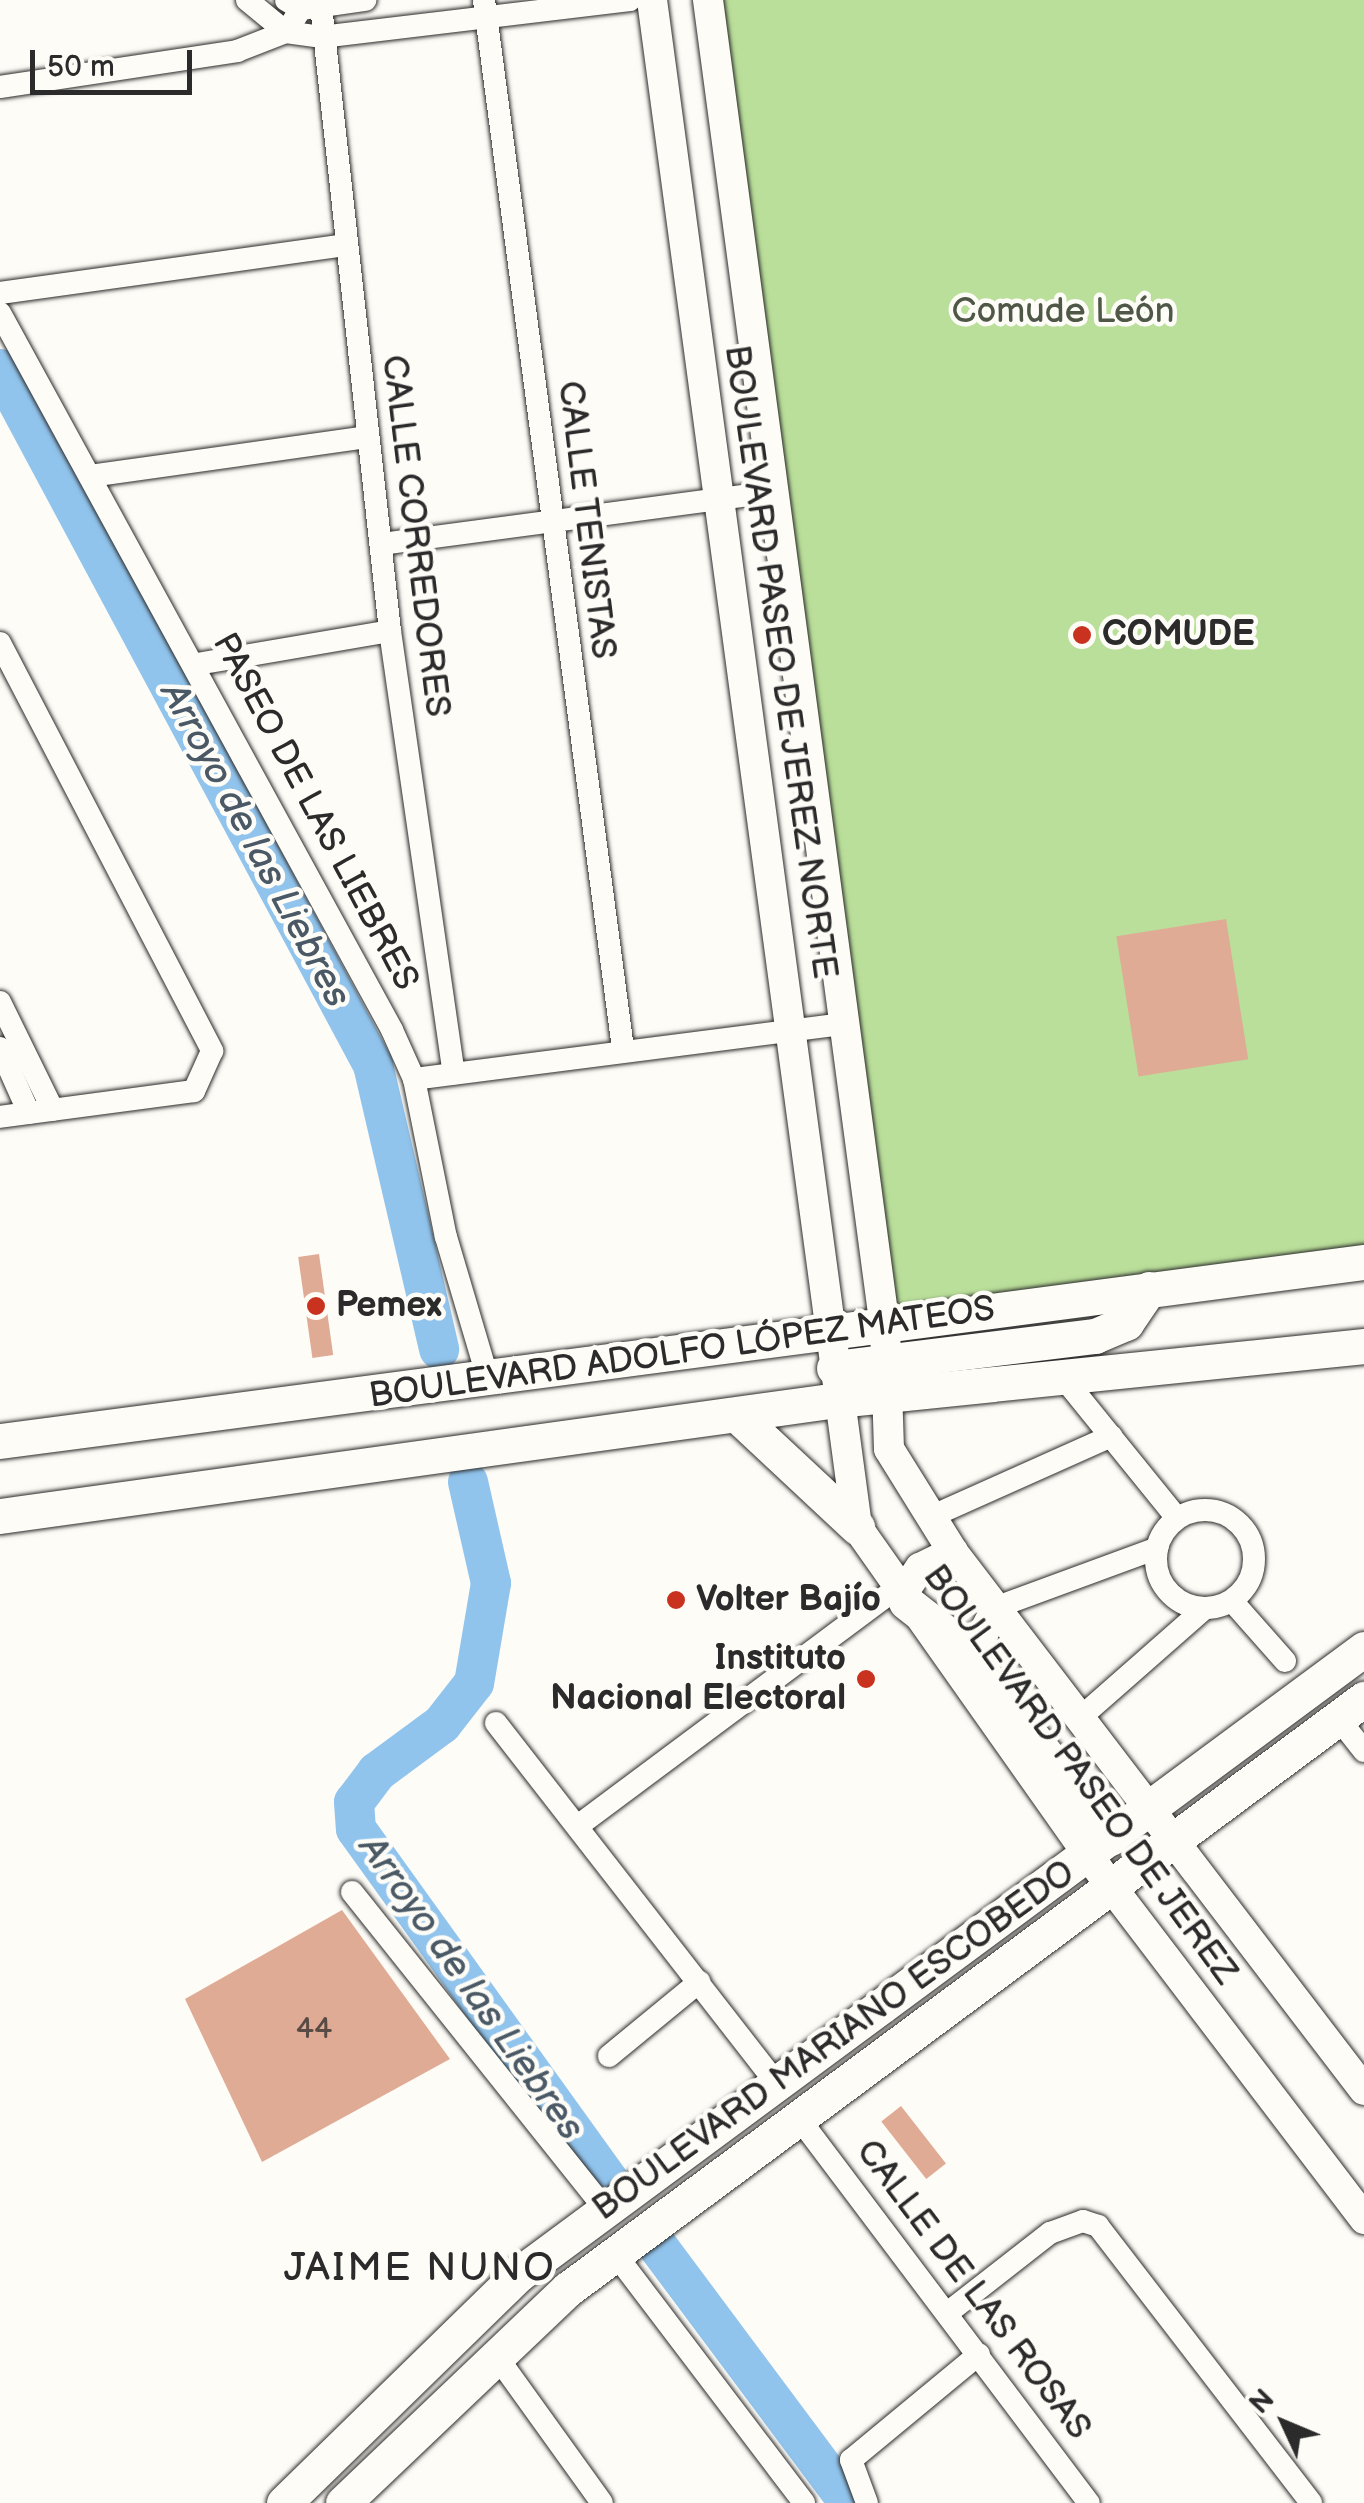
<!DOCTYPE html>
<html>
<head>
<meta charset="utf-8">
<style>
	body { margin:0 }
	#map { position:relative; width:1364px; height:2503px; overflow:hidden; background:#fdfcf7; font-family:"Balsamiq Sans",sans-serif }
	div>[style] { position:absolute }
	.green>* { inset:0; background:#badf9a }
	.river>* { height:40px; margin:-20px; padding:0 20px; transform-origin:20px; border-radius:20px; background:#91c4ed }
	.building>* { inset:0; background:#e0ab95; transform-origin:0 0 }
	.roads { filter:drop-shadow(0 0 2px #2b2b2b) drop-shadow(0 0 2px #2b2b2b) }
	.minor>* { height:22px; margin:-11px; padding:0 11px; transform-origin:11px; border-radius:11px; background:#fdfcf7 }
	.minor>.ring { margin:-11px; padding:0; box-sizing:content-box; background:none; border:22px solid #fdfcf7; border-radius:50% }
	.secondary>* { height:30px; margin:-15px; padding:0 15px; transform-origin:15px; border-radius:15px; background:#fdfcf7 }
	.primary>* { height:35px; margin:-17.5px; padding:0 17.5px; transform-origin:17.5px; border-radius:17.5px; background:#fdfcf7 }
	.dots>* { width:28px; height:28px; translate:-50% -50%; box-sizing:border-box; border:5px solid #fdfcf7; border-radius:50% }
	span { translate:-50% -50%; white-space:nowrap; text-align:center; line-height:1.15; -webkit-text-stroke:9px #fdfcf7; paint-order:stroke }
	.number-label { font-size:30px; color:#584b46 }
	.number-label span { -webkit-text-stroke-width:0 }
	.park-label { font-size:35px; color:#4f5847 }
	.street-label { font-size:35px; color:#2b2b2b }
	.poi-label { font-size:35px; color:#2b2b2b; font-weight:700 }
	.left { translate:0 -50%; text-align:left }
	.right { translate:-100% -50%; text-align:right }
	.water-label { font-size:38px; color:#4a5965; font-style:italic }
	.quarter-label { font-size:40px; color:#2b2b2b; letter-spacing:2.5px }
	.north { position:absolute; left:1234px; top:2373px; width:100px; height:100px; -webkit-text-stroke:8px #fdfcf7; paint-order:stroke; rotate:314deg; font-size:28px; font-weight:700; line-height:40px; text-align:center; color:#2b2b2b }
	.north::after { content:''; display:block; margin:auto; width:35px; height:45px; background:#2b2b2b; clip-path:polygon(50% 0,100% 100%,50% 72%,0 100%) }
	.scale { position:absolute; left:30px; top:50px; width:162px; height:45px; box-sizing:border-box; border:5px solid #2b2b2b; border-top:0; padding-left:12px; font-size:30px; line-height:35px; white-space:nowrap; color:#2b2b2b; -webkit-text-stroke:8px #fdfcf7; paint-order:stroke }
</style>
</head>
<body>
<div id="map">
	<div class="green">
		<i style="clip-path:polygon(718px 0,1364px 0,1364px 1270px,890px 1327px)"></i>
	</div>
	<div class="river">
		<i style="left:0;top:369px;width:790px;rotate:61.81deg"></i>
		<i style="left:373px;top:1065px;width:292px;rotate:76.9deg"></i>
		<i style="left:468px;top:1482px;width:104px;rotate:77.2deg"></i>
		<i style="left:491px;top:1583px;width:101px;rotate:99.6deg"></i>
		<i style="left:474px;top:1683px;width:52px;rotate:128deg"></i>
		<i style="left:442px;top:1724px;width:81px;rotate:143.6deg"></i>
		<i style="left:377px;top:1772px;width:38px;rotate:127deg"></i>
		<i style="left:354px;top:1802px;width:27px;rotate:86deg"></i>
		<i style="left:356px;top:1829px;width:435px;rotate:54.3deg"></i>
		<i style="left:659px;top:2248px;width:318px;rotate:53.3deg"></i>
	</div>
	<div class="building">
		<i style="left:1226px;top:919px;width:142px;height:111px;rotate:81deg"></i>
		<i style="left:319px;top:1254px;width:102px;height:21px;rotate:82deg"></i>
		<i style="clip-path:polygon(342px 1910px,450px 2059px,262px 2162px,185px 1999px)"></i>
		<i style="left:901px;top:2106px;width:73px;height:25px;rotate:52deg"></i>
	</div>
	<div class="roads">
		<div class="minor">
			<i style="left:247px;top:0;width:50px;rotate:39.4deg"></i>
			<i style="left:286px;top:32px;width:35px;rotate:8deg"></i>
			<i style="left:321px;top:37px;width:311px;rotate:-6.8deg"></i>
			<i style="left:286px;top:0;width:17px;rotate:31deg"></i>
			<i style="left:301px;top:9px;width:65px;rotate:-8deg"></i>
			<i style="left:484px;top:0;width:1058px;rotate:82.45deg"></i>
			<i style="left:321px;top:6px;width:629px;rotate:83.7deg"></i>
			<i style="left:390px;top:631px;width:447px;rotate:81.8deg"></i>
			<i style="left:0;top:87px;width:240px;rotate:-8.6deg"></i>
			<i style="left:237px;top:51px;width:53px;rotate:-21.2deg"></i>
			<i style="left:286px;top:32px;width:27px;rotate:-57deg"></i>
			<i style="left:0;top:293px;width:348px;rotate:-7.9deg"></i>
			<i style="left:0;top:313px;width:817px;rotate:61.33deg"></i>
			<i style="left:392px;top:1030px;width:54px;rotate:65.8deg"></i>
			<i style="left:414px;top:1079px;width:161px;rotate:78.6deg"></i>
			<i style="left:446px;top:1237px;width:144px;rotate:73.5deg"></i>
			<i style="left:90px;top:476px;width:279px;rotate:-8deg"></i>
			<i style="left:382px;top:544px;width:391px;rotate:-7.6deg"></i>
			<i style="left:0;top:643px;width:460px;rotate:62.5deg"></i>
			<i style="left:212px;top:1051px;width:44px;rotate:114.2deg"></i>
			<i style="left:194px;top:1091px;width:196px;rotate:172.4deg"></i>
			<i style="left:197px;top:664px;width:196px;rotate:-9.7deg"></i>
			<i style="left:0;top:1002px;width:120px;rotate:63.9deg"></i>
			<i style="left:0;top:1048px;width:71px;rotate:66deg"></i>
			<i style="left:414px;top:1079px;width:432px;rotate:-7.3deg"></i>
			<i style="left:1066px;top:1381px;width:176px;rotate:51deg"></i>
			<i class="ring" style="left:1156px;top:1510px;width:76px;height:76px"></i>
			<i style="left:928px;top:1518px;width:201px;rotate:-24.1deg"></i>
			<i style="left:1232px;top:1601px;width:80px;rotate:48.5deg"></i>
			<i style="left:997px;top:1607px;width:171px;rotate:-20.2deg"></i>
			<i style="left:1081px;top:1717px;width:164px;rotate:-41.3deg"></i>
			<i style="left:1338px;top:1718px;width:42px;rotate:51.8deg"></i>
			<i style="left:496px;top:1723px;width:461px;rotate:52.1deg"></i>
			<i style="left:579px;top:1825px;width:395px;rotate:-36.7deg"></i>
			<i style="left:352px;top:1892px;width:406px;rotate:51.4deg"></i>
			<i style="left:609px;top:2056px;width:117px;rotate:-39.4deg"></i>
			<i style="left:801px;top:2121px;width:478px;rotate:53deg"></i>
			<i style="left:616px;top:2255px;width:311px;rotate:52.8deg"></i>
			<i style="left:950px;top:2311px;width:127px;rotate:-38deg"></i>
			<i style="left:1050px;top:2233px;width:35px;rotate:-20deg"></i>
			<i style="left:1083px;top:2221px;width:16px;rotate:18deg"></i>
			<i style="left:1098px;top:2226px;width:349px;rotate:52.4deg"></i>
			<i style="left:495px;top:2354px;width:183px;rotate:54.3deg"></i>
			<i style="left:867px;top:2503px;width:46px;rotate:-110.4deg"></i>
			<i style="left:851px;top:2460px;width:166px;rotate:-39.6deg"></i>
		</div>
		<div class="secondary">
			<i style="left:652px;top:0;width:1541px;rotate:82.35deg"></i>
			<i style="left:857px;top:1527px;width:438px;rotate:54.8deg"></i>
			<i style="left:1110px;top:1885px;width:420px;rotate:52.7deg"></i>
			<i style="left:708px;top:0;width:1340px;rotate:82.41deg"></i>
			<i style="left:885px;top:1328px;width:121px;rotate:88.1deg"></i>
			<i style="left:889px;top:1449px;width:121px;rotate:58.1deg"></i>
			<i style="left:953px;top:1552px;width:677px;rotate:52.62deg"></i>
			<i style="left:901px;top:1596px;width:34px;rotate:-56deg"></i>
			<i style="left:920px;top:1568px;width:37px;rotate:-26deg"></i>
			<i style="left:961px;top:1645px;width:25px;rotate:-27deg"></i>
			<i style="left:983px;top:1634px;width:30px;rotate:-63deg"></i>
		</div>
		<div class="primary">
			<i style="left:834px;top:1368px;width:263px;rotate:-7deg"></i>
			<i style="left:1095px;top:1336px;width:34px;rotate:-23deg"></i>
			<i style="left:1126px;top:1323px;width:41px;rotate:-55.9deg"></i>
			<i style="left:738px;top:1416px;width:163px;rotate:43deg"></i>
			<i style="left:0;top:1441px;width:1376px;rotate:-7.48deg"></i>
			<i style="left:0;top:1516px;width:845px;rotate:-7.89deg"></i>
			<i style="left:837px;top:1400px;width:530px;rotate:-5.85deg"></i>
			<i style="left:906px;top:1602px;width:70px;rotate:38deg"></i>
			<i style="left:961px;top:1645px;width:244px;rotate:52.3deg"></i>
			<i style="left:284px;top:2503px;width:328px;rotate:-44.3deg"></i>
			<i style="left:519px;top:2274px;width:1051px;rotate:-36.49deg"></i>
			<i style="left:343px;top:2503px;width:311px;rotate:-43.6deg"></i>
			<i style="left:568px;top:2289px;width:991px;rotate:-36.55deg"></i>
		</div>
	</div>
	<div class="dots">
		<i style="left:1082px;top:635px;background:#c8321e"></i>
		<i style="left:316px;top:1306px;background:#c8321e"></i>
		<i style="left:676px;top:1600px;background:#c8321e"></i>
		<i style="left:866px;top:1679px;background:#c8321e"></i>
	</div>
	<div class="number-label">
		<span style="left:314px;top:2029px">44</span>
	</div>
	<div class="park-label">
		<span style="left:1063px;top:312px">Comude León</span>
	</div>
	<div class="street-label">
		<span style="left:586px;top:520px;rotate:83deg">CALLE TENISTAS</span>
		<span style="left:415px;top:536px;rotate:83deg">CALLE CORREDORES</span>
		<span style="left:780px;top:662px;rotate:82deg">BOULEVARD PASEO DE JEREZ NORTE</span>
		<span style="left:315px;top:812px;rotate:62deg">PASEO DE LAS LIEBRES</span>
		<span style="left:682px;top:1353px;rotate:-8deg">BOULEVARD ADOLFO LÓPEZ MATEOS</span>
		<span style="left:1080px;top:1775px;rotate:54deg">BOULEVARD PASEO DE JEREZ</span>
		<span style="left:834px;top:2041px;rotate:-36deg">BOULEVARD MARIANO ESCOBEDO</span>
		<span style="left:973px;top:2290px;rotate:53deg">CALLE DE LAS ROSAS</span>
	</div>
	<div class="poi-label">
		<span class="left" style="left:1102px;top:635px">COMUDE</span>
		<span class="left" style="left:336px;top:1306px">Pemex</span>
		<span class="left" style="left:696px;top:1600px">Volter Bajío</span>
		<span class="right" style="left:846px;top:1679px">Instituto<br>Nacional Electoral</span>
	</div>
	<div class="water-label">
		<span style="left:255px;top:845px;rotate:62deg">Arroyo de las Liebres</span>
		<span style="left:471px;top:1988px;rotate:55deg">Arroyo de las Liebres</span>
	</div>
	<div class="quarter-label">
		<span style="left:420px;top:2268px">JAIME NUNO</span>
	</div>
	<div class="north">N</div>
	<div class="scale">50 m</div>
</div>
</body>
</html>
